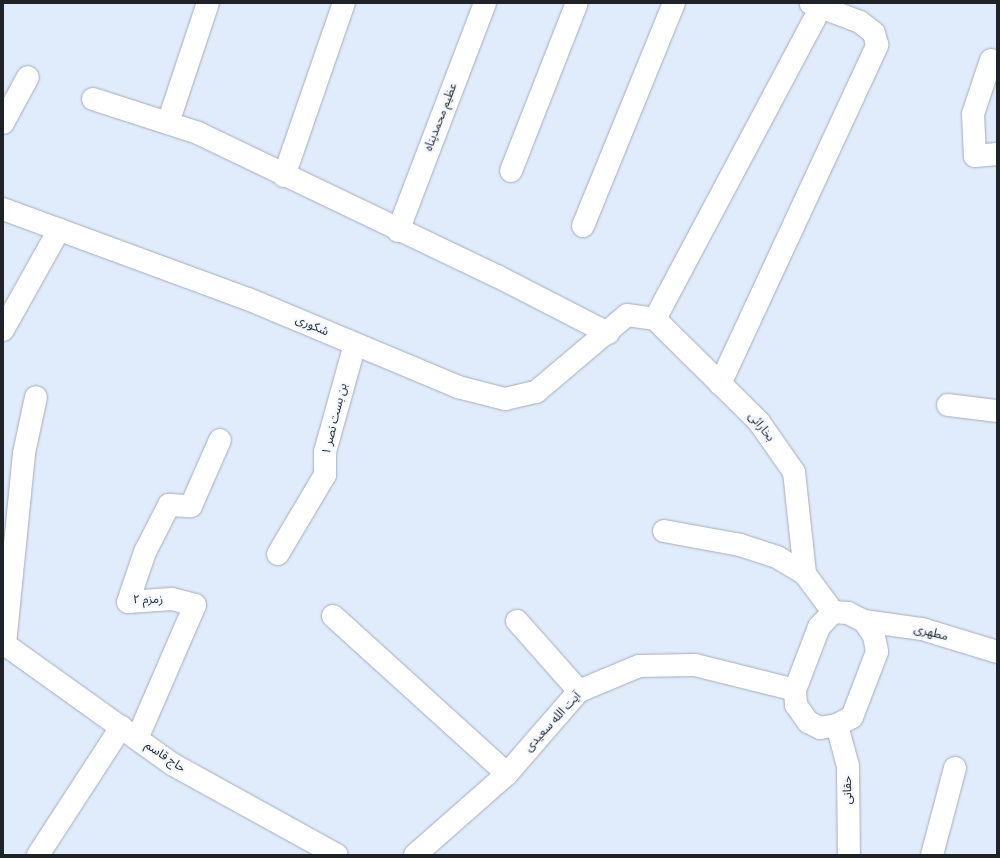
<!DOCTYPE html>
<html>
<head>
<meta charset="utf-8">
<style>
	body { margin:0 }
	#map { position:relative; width:1000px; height:858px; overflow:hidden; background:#e0ebfb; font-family:"Source Serif 4","Noto Sans Arabic",serif }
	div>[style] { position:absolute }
	.roads { filter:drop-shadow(0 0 1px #a3adbc) drop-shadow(0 0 1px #a3adbc) }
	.minor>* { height:22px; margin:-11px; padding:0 11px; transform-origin:11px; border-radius:11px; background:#fff }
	span { translate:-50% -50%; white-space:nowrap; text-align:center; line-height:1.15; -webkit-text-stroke:4px #f3f7fe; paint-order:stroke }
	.street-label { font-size:12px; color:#1f2328 }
	.frame { position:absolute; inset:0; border:4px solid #1f2328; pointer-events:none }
</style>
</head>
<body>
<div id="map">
	<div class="roads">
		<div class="minor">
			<i style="left:991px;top:60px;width:57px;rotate:108.4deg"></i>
			<i style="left:973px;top:114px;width:42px;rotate:87.3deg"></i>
			<i style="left:975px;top:156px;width:22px;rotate:-5deg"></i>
			<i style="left:93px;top:99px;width:110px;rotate:17.9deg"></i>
			<i style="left:198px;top:133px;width:331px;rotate:25.6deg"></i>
			<i style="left:497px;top:276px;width:125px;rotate:27.2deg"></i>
			<i style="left:3px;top:123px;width:52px;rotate:-61.5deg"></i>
			<i style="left:168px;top:123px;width:126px;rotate:-71.6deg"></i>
			<i style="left:511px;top:171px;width:180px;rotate:-68.6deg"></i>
			<i style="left:284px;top:176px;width:183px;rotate:-70.9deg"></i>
			<i style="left:3px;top:209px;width:261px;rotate:20.2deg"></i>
			<i style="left:248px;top:299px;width:228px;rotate:22.7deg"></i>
			<i style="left:458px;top:387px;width:49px;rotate:14.3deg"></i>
			<i style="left:505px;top:399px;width:32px;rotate:-13deg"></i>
			<i style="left:536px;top:392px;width:119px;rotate:-40.2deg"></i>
			<i style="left:627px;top:315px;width:28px;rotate:8deg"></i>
			<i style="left:655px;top:319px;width:146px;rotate:44.7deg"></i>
			<i style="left:759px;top:422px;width:61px;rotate:55deg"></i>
			<i style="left:794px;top:472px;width:103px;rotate:83.8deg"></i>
			<i style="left:805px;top:574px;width:47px;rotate:53.6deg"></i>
			<i style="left:583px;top:226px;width:241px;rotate:-67.8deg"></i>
			<i style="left:398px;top:231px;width:244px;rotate:-69.1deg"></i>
			<i style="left:655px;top:319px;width:353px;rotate:-62deg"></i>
			<i style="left:3px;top:330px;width:115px;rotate:-60.8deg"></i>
			<i style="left:720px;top:384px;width:374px;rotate:-65.1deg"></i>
			<i style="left:877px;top:45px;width:12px;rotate:-104deg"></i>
			<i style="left:874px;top:33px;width:18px;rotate:-142deg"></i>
			<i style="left:860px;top:22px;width:53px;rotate:-159.2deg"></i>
			<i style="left:948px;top:405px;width:49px;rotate:7deg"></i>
			<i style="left:664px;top:531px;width:77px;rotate:10.4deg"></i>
			<i style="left:740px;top:545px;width:39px;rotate:18deg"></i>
			<i style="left:777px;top:557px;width:33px;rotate:31deg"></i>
			<i style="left:278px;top:554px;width:92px;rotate:-59.3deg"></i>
			<i style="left:325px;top:475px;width:23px;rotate:-90deg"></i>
			<i style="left:325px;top:452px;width:112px;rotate:-74.5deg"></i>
			<i style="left:833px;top:612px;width:15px;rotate:4deg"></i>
			<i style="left:848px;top:613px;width:18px;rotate:27deg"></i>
			<i style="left:864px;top:621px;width:18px;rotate:56deg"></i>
			<i style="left:874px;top:636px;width:16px;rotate:79deg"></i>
			<i style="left:877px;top:652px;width:70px;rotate:111deg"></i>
			<i style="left:852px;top:717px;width:17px;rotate:152deg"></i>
			<i style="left:837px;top:725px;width:17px;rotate:170deg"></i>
			<i style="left:820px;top:728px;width:13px;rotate:-153deg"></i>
			<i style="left:808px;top:722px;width:21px;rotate:-125deg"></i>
			<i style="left:796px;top:705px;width:15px;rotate:-94deg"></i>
			<i style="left:795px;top:690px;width:67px;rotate:-69.1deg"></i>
			<i style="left:819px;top:627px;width:21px;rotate:-47deg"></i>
			<i style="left:333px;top:616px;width:235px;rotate:42.2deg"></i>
			<i style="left:517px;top:621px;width:94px;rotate:48.5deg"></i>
			<i style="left:864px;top:621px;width:59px;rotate:7.9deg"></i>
			<i style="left:922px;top:629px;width:78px;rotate:17deg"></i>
			<i style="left:3px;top:643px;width:208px;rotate:35.6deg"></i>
			<i style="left:172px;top:764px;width:188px;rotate:28.9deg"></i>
			<i style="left:5px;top:644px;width:192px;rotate:-84.3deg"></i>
			<i style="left:24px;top:453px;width:57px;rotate:-77.9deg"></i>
			<i style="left:837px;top:725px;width:42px;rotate:75deg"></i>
			<i style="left:848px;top:766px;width:89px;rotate:89.4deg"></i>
			<i style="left:137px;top:739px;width:146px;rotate:-66.6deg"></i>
			<i style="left:195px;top:605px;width:24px;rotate:-165deg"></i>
			<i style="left:172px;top:599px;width:44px;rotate:176.1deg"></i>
			<i style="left:128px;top:602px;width:53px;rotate:-71.2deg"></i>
			<i style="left:145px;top:552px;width:53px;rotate:-62.9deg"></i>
			<i style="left:169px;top:505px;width:22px;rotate:3deg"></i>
			<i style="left:191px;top:506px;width:72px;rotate:-66.3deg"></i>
			<i style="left:38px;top:855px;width:153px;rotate:-57deg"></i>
			<i style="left:415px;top:855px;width:123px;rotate:-41.4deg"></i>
			<i style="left:507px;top:774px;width:110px;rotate:-49.1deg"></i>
			<i style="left:579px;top:691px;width:65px;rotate:-22.6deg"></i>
			<i style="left:639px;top:666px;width:56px;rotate:-1deg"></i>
			<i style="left:695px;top:665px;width:103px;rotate:14deg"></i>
			<i style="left:932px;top:855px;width:90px;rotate:-75.2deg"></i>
		</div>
	</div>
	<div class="street-label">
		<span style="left:441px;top:117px;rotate:-69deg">عظیم محمدپناه</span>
		<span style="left:312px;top:326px;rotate:23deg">شکوری</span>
		<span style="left:335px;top:419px;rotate:-76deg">بن بست نصر ۱</span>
		<span style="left:761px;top:427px;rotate:51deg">بخارائی</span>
		<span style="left:148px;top:600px;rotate:-1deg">زمزم ۲</span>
		<span style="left:931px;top:633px;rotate:14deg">مطهری</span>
		<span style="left:553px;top:722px;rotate:-47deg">آیت الله سعیدی</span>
		<span style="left:165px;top:757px;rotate:34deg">حاج قاسم</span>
		<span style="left:848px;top:790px;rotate:-91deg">حقانی</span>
	</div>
	<div class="frame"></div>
</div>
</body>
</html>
